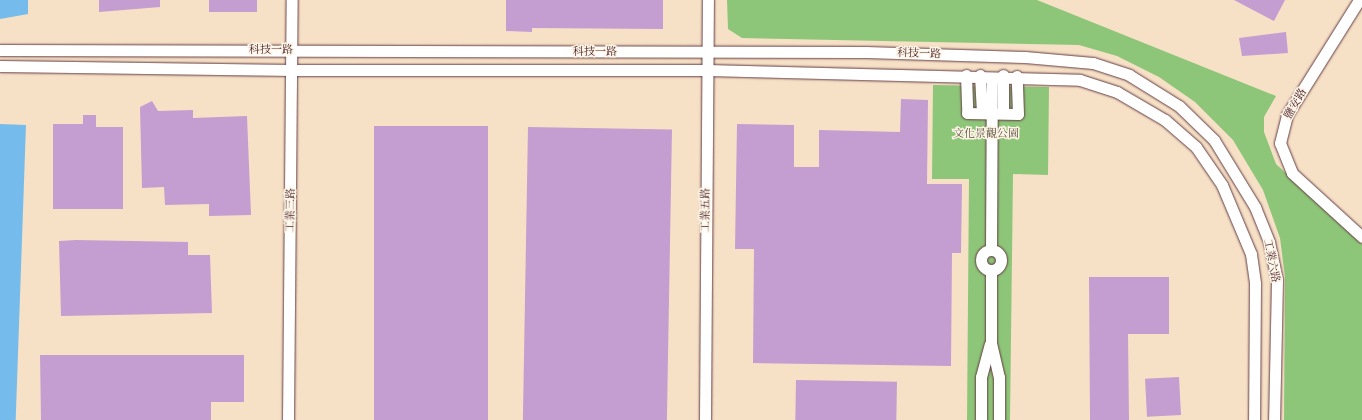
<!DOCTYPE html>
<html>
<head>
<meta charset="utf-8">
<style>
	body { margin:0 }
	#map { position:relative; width:1362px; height:420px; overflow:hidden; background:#f6e0c6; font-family:"IM FELL English","Noto Serif TC",serif }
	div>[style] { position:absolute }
	.green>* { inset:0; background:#8ec679 }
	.water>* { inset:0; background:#75bbec; transform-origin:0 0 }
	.building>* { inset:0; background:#c49dd1; transform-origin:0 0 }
	.roads { filter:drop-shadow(0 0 1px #643c42) drop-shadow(0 0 1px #643c42) }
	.street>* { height:11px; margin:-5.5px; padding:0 5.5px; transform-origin:5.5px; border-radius:5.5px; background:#fff }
	.street>.ring { margin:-5.5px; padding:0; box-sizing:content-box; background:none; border:11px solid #fff; border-radius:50% }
	span { translate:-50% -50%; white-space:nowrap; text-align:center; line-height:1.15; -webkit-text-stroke:3px #fcf5e5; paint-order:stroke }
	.street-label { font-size:11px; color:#4a1f2b }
	.park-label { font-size:11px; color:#5e5142 }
</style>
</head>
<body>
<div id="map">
	<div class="green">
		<i style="clip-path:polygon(727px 0,1037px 0,1276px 96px,1264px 117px,1264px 132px,1276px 164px,1362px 244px,1362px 420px,1284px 420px,1285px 277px,1280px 238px,1263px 190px,1233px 140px,1195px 102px,1159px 77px,1117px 56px,1079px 45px,742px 38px,728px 29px)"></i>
		<i style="clip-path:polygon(933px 85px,1049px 87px,1048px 175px,1013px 174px,1010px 420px,967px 420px,969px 179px,932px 179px)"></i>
	</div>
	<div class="water">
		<i style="clip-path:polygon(0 0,28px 0,28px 14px,0 19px)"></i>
		<i style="left:0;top:124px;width:26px;height:296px;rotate:2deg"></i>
	</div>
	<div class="building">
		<i style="clip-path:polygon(99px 0,160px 0,160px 7px,99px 12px)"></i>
		<i style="left:209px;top:0;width:48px;height:12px"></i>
		<i style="clip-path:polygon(506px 0,663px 0,663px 29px,532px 28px,532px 32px,506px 31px)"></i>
		<i style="clip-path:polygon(1234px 0,1285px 0,1274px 21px)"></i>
		<i style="clip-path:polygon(1286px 32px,1288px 53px,1242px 56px,1239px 38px)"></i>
		<i style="clip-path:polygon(901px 99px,928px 100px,927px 184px,962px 184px,961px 253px,952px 253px,951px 366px,753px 363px,754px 249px,735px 249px,737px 124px,794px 125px,794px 167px,819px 167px,819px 130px,900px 132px)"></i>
		<i style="clip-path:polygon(152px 101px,158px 111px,193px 110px,193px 118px,247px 116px,251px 215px,209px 216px,209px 204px,165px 205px,164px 187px,142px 188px,140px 107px)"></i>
		<i style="clip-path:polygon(83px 115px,96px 115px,96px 127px,123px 127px,123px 209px,53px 209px,53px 124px,83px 124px)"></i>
		<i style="left:374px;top:126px;width:114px;height:294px"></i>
		<i style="left:528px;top:127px;width:144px;height:293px;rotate:1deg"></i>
		<i style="clip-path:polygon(76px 240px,188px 242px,188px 255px,210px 255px,212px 313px,61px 316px,59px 241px)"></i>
		<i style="clip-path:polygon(1089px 277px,1169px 277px,1169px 334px,1128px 334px,1129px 420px,1090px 420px)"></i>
		<i style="clip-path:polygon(40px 355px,244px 355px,244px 402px,211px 402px,211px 420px,41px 420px)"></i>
		<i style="left:1179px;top:377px;width:38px;height:34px;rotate:87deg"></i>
		<i style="left:796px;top:380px;width:101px;height:40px;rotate:1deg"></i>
	</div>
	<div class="roads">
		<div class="street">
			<i style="left:1359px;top:0;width:136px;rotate:122.1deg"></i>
			<i style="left:1287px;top:115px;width:29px;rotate:104deg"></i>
			<i style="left:1280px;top:143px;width:32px;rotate:68deg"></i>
			<i style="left:1292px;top:173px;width:95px;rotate:42.4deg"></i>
			<i style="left:0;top:50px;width:866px;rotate:0.13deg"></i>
			<i style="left:866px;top:52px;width:159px;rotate:1.8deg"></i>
			<i style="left:1025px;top:57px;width:68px;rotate:5deg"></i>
			<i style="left:1093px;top:63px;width:38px;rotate:18deg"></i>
			<i style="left:1129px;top:75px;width:59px;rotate:31.8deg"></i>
			<i style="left:1179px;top:106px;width:49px;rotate:44.2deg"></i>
			<i style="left:1214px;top:140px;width:79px;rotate:58.5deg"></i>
			<i style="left:1255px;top:207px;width:38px;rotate:68deg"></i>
			<i style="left:1269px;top:242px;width:39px;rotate:78deg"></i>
			<i style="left:1277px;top:280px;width:140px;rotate:91.2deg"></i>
			<i style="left:0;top:66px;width:293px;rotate:0.8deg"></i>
			<i style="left:293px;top:70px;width:414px"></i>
			<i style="left:707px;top:70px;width:373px;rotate:1.5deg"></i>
			<i style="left:1080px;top:80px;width:39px;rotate:18deg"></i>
			<i style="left:1117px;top:92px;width:56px;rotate:30.3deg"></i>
			<i style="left:1165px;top:120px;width:41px;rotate:41.1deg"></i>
			<i style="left:1196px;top:147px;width:46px;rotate:55.6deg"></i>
			<i style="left:1222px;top:185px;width:75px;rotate:67.2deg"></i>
			<i style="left:1251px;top:254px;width:30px;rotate:82deg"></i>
			<i style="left:1255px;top:284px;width:136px;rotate:90.4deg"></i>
			<i style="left:966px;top:75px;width:38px;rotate:88deg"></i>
			<i style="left:967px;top:113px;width:51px;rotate:1.1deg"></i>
			<i style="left:1018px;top:114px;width:38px;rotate:-92deg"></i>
			<i style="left:980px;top:75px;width:38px;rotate:87deg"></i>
			<i style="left:1003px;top:113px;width:38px;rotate:-90deg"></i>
			<i style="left:991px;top:250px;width:168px;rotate:-89.7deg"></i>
			<i class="ring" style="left:981px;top:250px;width:9px;height:9px"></i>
			<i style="left:991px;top:270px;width:73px;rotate:90deg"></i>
			<i style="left:991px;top:343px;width:35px;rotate:77deg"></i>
			<i style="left:999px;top:377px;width:43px;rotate:90deg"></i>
			<i style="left:288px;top:420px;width:420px;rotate:-89.5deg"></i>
			<i style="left:705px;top:420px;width:420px;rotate:-89.6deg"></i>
			<i style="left:981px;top:420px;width:43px;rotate:-90deg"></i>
			<i style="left:981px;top:377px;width:34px;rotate:-75deg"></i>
		</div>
	</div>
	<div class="street-label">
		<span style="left:271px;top:50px">科技一路</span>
		<span style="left:595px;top:52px">科技一路</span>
		<span style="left:919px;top:54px;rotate:2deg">科技一路</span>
		<span style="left:1296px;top:104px;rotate:-60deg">鹽安路</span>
		<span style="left:291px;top:210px;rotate:-89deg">工業三路</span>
		<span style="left:706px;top:210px;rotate:-90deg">工業五路</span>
		<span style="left:1271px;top:261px;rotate:79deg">工業六路</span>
	</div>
	<div class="park-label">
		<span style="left:986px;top:134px">文化景觀公園</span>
	</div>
</div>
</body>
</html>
